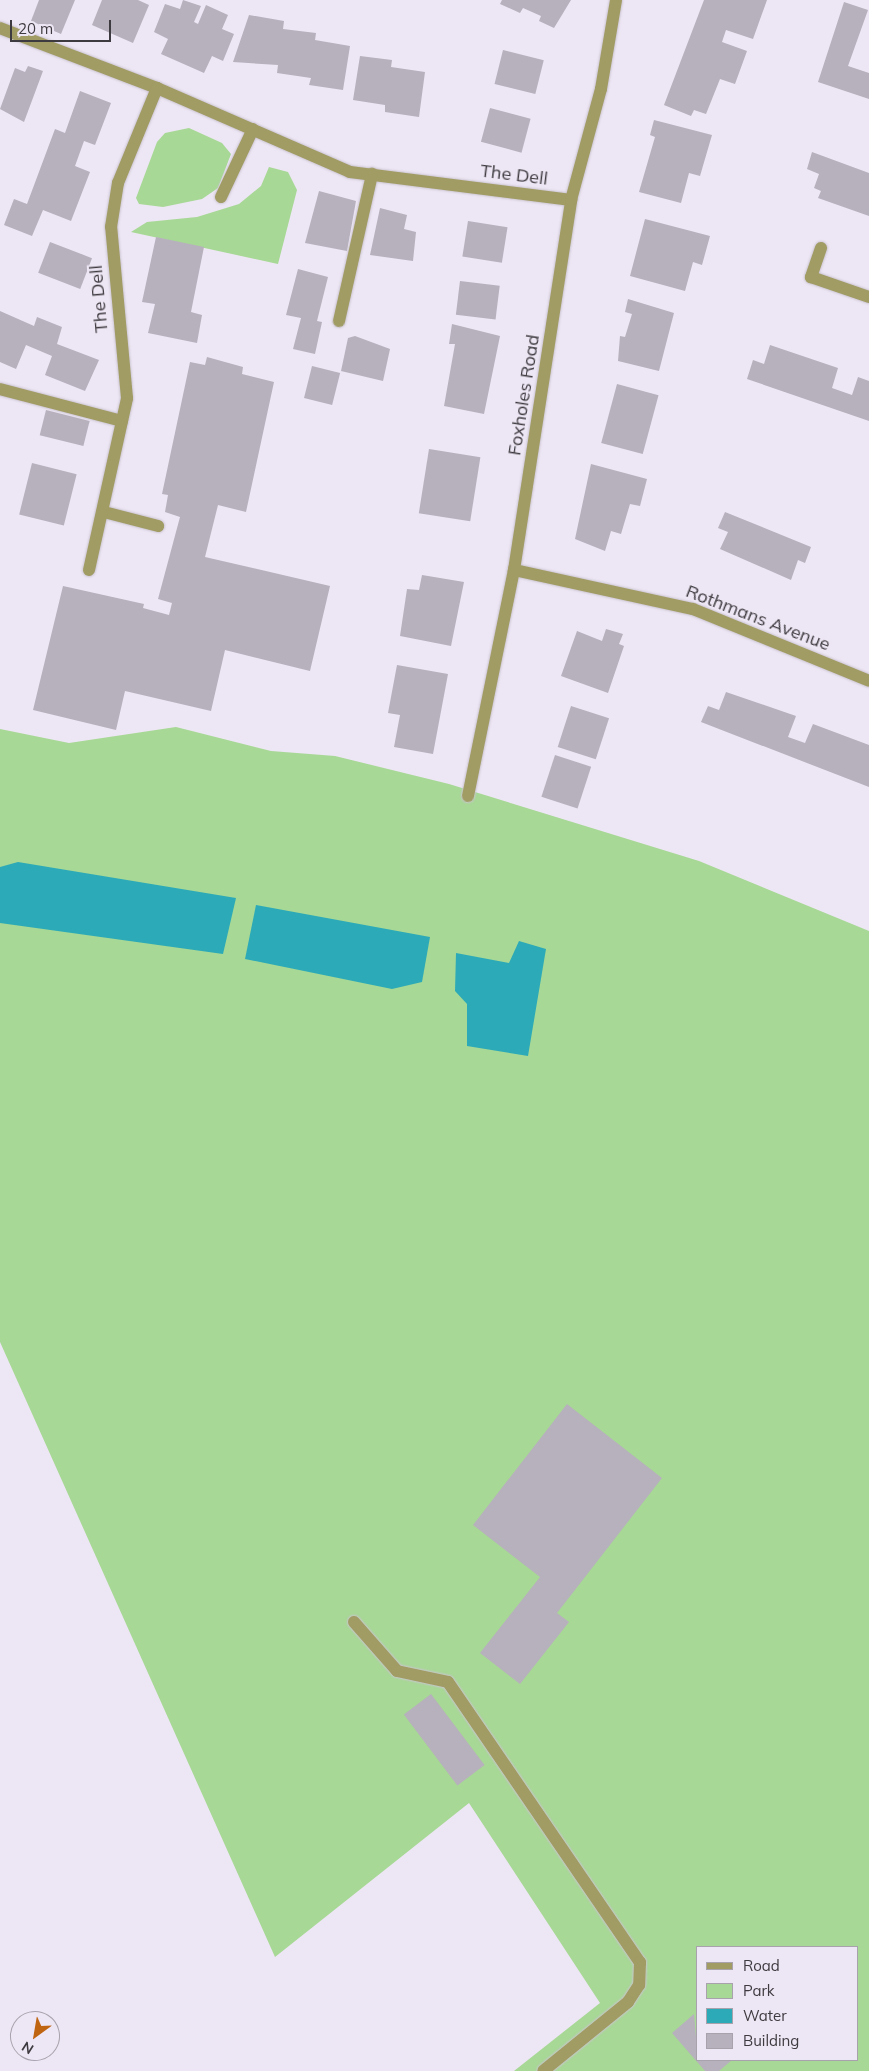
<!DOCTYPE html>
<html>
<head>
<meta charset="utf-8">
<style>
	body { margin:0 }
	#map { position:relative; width:869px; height:2071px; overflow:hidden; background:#ede6f4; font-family:Mulish,sans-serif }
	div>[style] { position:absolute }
	.green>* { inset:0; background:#a7d895 }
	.water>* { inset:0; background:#2caab8 }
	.building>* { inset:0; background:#b7b0bd; transform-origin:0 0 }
	.roads { filter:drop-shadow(0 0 1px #cac4d0) drop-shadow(0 0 1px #cac4d0) }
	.minor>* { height:12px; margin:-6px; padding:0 6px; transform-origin:6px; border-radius:6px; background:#a19b64 }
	span { translate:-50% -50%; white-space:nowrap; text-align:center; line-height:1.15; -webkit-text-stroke:4px #ede6f4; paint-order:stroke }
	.street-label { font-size:18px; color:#3e3b40 }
	.legend { position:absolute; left:696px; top:1946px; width:162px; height:115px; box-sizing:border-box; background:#ede6f4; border:1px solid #a7a2ac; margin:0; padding:6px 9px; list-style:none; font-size:15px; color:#3e3b40 }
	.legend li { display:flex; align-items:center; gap:10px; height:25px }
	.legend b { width:25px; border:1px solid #a7a2ac }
	.north { position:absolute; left:10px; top:2011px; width:50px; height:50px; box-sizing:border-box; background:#ede6f4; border:1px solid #a7a2ac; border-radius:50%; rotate:212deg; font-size:14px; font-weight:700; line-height:20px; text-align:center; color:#3e3b40 }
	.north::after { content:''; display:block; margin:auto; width:18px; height:22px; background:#bf6410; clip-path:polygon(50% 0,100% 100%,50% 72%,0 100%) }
	.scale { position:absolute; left:10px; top:20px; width:101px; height:22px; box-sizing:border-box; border:2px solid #3e3b40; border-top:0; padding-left:6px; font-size:15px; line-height:18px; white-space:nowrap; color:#3e3b40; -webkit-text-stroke:4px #ede6f4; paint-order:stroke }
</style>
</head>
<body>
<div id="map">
	<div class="green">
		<i style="clip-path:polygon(189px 128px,222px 143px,231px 154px,218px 188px,202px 199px,163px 207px,139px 204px,136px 198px,157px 142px,165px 133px)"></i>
		<i style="clip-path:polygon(269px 167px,288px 172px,297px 190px,278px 264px,131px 232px,147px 222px,197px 217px,239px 204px,261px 186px)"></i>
		<i style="clip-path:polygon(evenodd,176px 727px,271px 751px,335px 756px,449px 784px,699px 861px,869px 931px,869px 2071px,514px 2071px,600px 2003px,469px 1803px,275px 1957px,0 1342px,0 729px,69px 743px,176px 727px,698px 1947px,858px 1947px,858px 2060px,698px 2060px,698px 1947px)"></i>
	</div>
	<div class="water">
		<i style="clip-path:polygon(18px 862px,236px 898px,223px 954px,0 923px,0 867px)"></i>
		<i style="clip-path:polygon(256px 905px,430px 937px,422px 982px,392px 989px,245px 959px)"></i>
		<i style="clip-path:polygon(519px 941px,546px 949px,528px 1056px,467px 1046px,467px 1004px,455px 991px,456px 953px,509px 963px)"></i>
	</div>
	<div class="building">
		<i style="clip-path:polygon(39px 0,75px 0,61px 34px,31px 21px)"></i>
		<i style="clip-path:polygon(102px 0,138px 0,149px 5px,133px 43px,92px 25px)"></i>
		<i style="clip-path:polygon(183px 0,201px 6px,194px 22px,198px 24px,206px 5px,228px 15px,222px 29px,234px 34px,223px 61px,212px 56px,204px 73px,161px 54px,168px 39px,154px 32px,165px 4px,180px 9px)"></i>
		<i style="clip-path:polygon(502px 0,571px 0,554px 28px,539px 21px,541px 16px,523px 8px,520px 13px,500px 4px)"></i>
		<i style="clip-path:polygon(704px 0,767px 0,753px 39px,726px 30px,722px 42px,747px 51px,735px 84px,720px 79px,706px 114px,694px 110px,691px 116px,664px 105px)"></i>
		<i style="clip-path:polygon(844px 2px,868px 10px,848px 66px,869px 73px,869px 99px,818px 82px)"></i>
		<i style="clip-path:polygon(249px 15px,284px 21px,283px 29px,316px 33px,315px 40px,350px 46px,343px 90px,309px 85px,311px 78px,277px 73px,278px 65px,233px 62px)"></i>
		<i style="left:503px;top:50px;width:42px;height:35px;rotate:14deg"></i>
		<i style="clip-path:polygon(360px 56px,392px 60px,391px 67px,425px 72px,419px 117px,385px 112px,385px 105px,353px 100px)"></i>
		<i style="clip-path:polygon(28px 66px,43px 71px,24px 122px,0 109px,15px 68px,25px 72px)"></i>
		<i style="clip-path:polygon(80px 91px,111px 103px,95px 145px,84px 141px,75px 166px,90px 172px,71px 221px,43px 210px,32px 236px,4px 225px,14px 199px,27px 204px,55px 129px,65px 133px)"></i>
		<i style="left:490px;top:108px;width:42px;height:35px;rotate:15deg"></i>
		<i style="clip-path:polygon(654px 120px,712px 135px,700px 176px,689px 173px,681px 203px,639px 192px,655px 137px,650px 135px)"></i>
		<i style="clip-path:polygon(812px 152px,869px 173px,869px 216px,818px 198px,821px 191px,814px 188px,819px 174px,807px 169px)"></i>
		<i style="clip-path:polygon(319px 191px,356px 201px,347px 251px,305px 243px)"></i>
		<i style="clip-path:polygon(380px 208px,407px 215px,404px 229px,416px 232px,413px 261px,370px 255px)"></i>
		<i style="clip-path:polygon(645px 219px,710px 236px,702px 265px,693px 262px,685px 291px,630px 276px)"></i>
		<i style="left:468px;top:221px;width:40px;height:36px;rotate:9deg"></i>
		<i style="clip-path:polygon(156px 237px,204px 247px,191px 312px,202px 315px,197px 343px,148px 333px,155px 304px,142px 302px)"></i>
		<i style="left:50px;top:242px;width:45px;height:33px;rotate:21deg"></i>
		<i style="clip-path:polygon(298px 269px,328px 277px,317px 321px,322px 322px,315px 354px,293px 349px,301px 318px,286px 315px)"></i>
		<i style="left:460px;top:281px;width:40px;height:34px;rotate:7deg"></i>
		<i style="clip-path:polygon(628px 299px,674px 313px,659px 371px,618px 361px,620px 336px,625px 337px,632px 314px,625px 312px)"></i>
		<i style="clip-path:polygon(0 311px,34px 326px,37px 317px,62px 327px,57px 344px,99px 360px,85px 391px,45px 375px,52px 356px,26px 345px,16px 369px,0 362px)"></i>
		<i style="clip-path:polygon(452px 324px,500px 336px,484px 414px,444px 406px,455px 344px,449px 344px)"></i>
		<i style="clip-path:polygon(355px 336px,390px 349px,383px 381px,341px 371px,348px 338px)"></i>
		<i style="clip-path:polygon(770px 345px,838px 368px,832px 388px,852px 395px,858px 377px,869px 381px,869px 421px,747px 379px,753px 360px,764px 364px)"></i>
		<i style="clip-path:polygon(207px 357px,243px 367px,242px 374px,274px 382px,246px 512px,218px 505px,205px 557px,330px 586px,310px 671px,225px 650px,211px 711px,125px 691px,116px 730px,33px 710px,63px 586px,144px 604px,143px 608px,169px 615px,172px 603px,158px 599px,180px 517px,165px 512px,168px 495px,162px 494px,190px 362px,205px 365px)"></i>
		<i style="left:312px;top:366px;width:29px;height:33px;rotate:14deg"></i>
		<i style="left:617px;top:384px;width:43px;height:61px;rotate:15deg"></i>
		<i style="left:46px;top:410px;width:45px;height:26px;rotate:14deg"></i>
		<i style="left:429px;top:449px;width:52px;height:65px;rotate:9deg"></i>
		<i style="left:32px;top:463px;width:46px;height:53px;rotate:14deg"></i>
		<i style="clip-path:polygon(591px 464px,647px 479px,640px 506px,630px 504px,621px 534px,611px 531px,605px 551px,575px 539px)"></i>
		<i style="clip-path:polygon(725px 512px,811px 547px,805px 563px,798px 560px,791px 580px,720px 549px,728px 532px,718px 528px)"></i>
		<i style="clip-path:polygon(422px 575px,464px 582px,451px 646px,400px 636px,407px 589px,419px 590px)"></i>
		<i style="clip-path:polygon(606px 629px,623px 634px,619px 644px,624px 646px,608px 693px,561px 676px,577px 631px,602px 641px)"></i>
		<i style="clip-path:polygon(397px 665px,448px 674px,433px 754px,394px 747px,400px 715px,388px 713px)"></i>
		<i style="clip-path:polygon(726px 692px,796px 716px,788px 737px,805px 743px,813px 724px,869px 745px,869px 787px,701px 722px,708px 706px,719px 710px)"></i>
		<i style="left:571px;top:706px;width:40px;height:43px;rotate:18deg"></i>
		<i style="left:555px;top:755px;width:38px;height:44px;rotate:18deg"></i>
		<i style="clip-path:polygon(567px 1404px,662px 1478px,557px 1613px,569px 1622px,520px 1684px,480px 1653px,540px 1577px,473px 1525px)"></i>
		<i style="left:431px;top:1694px;width:89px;height:34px;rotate:53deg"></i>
		<i style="clip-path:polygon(694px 2014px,698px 2060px,732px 2060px,719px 2071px,705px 2071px,672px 2033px)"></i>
	</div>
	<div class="roads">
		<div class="minor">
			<i style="left:0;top:28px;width:168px;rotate:20.9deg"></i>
			<i style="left:157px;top:88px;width:210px;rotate:23.5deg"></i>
			<i style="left:350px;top:172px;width:223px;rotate:7.2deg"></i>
			<i style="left:221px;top:197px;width:75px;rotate:-64.8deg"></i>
			<i style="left:821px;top:248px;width:31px;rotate:109deg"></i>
			<i style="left:811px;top:277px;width:61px;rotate:19deg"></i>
			<i style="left:339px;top:321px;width:151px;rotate:-77.3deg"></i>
			<i style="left:0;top:389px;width:126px;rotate:14.7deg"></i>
			<i style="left:104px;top:512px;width:56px;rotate:14.5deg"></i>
			<i style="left:89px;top:570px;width:176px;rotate:-77.5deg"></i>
			<i style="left:127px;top:398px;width:172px;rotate:-95.3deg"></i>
			<i style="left:111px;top:227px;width:45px;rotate:-81deg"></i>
			<i style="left:118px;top:183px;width:103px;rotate:-67.7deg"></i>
			<i style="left:514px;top:570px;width:183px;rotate:12.3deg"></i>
			<i style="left:693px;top:609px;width:190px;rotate:22.2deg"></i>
			<i style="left:468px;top:796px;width:231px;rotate:-78.5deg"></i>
			<i style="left:514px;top:570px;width:374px;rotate:-81.2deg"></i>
			<i style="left:571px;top:200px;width:115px;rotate:-74.9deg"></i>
			<i style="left:601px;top:89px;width:90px;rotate:-80.4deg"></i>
			<i style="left:354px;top:1622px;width:65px;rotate:48.7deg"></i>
			<i style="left:397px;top:1671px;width:52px;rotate:12.2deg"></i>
			<i style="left:448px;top:1682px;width:340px;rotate:55.6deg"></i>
			<i style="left:640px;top:1962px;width:23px;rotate:92deg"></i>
			<i style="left:639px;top:1985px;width:20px;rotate:123deg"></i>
			<i style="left:628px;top:2002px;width:109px;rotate:140.9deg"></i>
		</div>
	</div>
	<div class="street-label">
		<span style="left:514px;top:175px;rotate:7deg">The Dell</span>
		<span style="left:99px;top:299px;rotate:-95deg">The Dell</span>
		<span style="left:524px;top:395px;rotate:-81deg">Foxholes Road</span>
		<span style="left:758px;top:618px;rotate:21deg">Rothmans Avenue</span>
	</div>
	<ul class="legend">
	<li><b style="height:6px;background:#a19b64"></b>Road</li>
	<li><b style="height:14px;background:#a7d895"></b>Park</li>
	<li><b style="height:14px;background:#2caab8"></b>Water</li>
	<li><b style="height:14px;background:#b7b0bd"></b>Building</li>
	</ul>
	<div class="north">N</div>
	<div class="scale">20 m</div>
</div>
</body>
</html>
